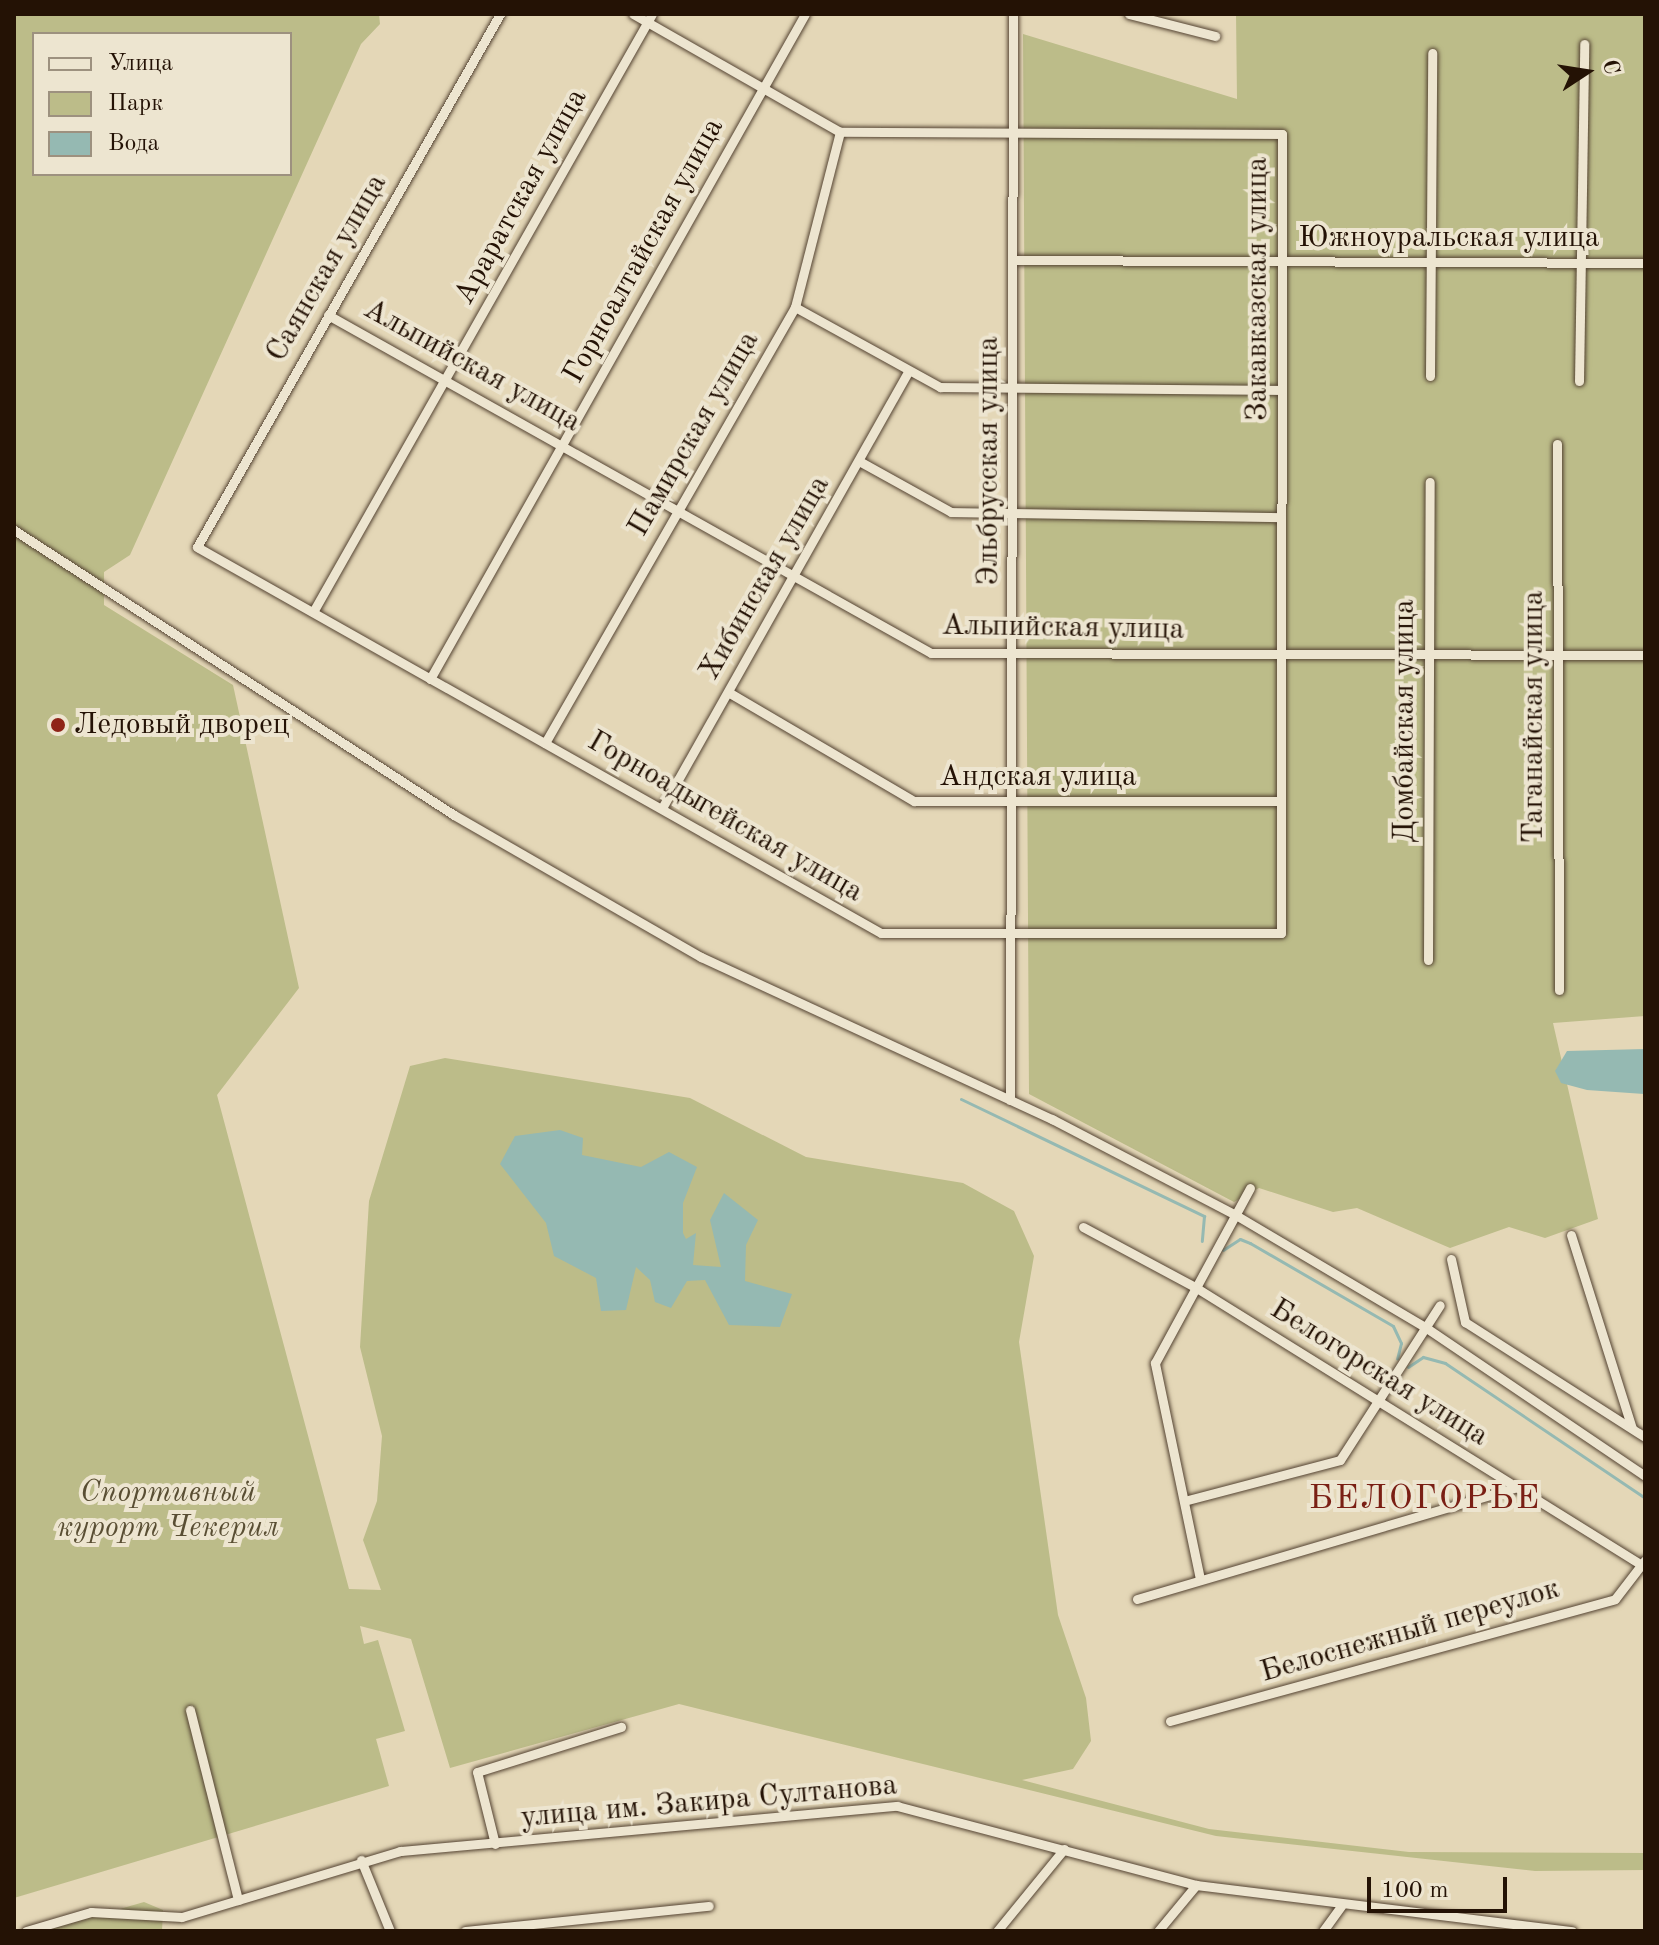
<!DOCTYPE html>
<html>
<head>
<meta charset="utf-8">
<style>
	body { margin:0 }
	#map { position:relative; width:1659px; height:1945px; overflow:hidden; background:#e4d7b7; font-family:"Old Standard TT",serif }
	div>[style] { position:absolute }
	.green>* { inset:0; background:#bcbc89 }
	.water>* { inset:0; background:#95b9b2 }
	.stream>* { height:3px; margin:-1.5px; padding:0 1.5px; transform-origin:1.5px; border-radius:1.5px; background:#95b9b2 }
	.roads { filter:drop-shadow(0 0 2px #544332) drop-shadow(0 0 2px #544332) }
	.street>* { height:9px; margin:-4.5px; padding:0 4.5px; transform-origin:4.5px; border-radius:4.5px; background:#ede5d0 }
	.dots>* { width:22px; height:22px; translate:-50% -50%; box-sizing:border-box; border:4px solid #ede5d0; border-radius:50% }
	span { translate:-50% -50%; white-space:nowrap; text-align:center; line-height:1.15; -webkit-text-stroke:8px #ede5d0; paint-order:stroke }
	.street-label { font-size:30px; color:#241205 }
	.poi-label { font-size:30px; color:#241205 }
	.left { translate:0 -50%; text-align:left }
	.park-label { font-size:30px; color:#594e33; font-style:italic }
	.quarter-label { font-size:34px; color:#7a1f14; letter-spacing:2px }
	.frame { position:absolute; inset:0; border:16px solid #241205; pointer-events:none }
	.legend { position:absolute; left:32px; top:32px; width:260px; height:144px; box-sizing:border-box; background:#ede5d0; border:2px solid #9d917f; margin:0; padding:10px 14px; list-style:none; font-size:24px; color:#241205 }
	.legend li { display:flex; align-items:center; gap:16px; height:40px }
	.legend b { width:40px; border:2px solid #9d917f }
	.north { position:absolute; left:1547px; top:32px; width:80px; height:80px; -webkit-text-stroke:6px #ede5d0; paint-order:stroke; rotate:78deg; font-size:22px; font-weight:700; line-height:32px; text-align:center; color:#241205 }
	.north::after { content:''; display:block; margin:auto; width:28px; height:36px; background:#241205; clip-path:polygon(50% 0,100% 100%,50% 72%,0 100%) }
	.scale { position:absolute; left:1367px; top:1877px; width:140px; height:36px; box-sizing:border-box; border:4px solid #241205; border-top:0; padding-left:10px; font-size:24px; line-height:28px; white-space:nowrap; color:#241205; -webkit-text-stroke:6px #ede5d0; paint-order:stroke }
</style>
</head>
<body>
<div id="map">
	<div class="green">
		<i style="clip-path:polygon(evenodd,14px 14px,379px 14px,380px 24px,361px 44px,130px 555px,104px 572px,104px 605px,233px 685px,299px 988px,217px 1095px,349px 1589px,381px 1590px,363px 1540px,377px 1501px,382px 1436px,360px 1347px,369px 1201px,410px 1066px,445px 1058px,690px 1098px,806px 1157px,963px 1183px,1014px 1211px,1034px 1256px,1019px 1342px,1058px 1615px,1086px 1698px,1091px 1741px,1073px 1769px,1022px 1780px,1209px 1829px,1409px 1852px,1645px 1853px,1645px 1870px,1535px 1871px,1216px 1836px,679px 1704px,450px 1768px,411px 1639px,360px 1626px,364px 1644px,378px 1640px,405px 1731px,376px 1739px,389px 1786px,14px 1898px,14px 14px,34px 34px,290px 34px,290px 174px,34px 174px,34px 34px)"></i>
		<i style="clip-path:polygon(1236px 14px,1645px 14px,1645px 1016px,1553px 1023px,1598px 1219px,1545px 1238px,1509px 1227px,1450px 1248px,1357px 1208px,1333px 1212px,1259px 1188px,1234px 1202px,1029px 1094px,1023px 34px,1237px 99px)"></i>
		<i style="clip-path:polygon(144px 1902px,163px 1910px,162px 1931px,44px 1931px)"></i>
	</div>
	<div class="water">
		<i style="clip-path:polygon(1645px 1049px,1644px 1094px,1587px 1090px,1561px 1083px,1555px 1071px,1567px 1051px)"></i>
		<i style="clip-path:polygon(560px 1130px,583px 1138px,582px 1155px,641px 1167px,669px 1152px,697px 1167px,683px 1203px,683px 1233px,686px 1239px,696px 1233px,693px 1265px,721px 1267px,710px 1220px,724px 1193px,758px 1220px,746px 1245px,745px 1281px,792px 1294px,780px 1327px,729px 1325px,705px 1280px,687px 1281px,671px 1308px,655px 1302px,650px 1280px,636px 1267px,626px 1310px,601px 1311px,596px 1278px,554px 1256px,546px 1223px,500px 1164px,515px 1136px)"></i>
	</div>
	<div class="stream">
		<i style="left:961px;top:1099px;width:270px;rotate:25.7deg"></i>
		<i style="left:1204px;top:1216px;width:25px;rotate:95deg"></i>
		<i style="left:1223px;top:1250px;width:20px;rotate:-33deg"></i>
		<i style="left:1240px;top:1239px;width:11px;rotate:22deg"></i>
		<i style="left:1250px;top:1243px;width:165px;rotate:30.1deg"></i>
		<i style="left:1393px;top:1326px;width:19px;rotate:65deg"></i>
		<i style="left:1401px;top:1343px;width:16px;rotate:104deg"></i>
		<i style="left:1408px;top:1367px;width:18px;rotate:-34deg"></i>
		<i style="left:1423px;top:1357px;width:23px;rotate:15deg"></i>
		<i style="left:1445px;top:1363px;width:241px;rotate:34deg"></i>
	</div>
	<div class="roads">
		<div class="street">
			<i style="left:500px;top:14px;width:613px;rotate:119.62deg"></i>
			<i style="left:197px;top:547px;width:785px;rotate:29.44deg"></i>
			<i style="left:881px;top:933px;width:400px"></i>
			<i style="left:1281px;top:933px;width:799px;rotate:-89.93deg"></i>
			<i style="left:1282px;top:134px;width:442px;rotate:-179.7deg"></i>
			<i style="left:840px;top:132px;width:238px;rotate:-150.3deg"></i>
			<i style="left:1129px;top:14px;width:89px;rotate:14.3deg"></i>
			<i style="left:1014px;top:260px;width:631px;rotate:0.27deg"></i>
			<i style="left:795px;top:307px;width:166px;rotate:28.9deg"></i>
			<i style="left:940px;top:387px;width:342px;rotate:0.5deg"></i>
			<i style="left:328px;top:315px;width:691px;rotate:29.27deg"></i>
			<i style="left:931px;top:653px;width:714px;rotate:0.16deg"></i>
			<i style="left:1430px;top:376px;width:323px;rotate:-89.6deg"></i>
			<i style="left:1579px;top:381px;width:337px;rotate:-89.1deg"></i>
			<i style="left:1557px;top:444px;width:546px;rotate:89.79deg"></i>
			<i style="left:859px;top:461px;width:105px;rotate:29deg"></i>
			<i style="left:951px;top:512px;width:330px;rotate:0.9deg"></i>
			<i style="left:14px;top:530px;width:524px;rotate:32.93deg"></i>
			<i style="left:454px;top:815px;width:285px;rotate:29.9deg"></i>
			<i style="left:701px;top:957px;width:387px;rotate:24.8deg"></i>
			<i style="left:1052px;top:1119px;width:205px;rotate:27.6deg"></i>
			<i style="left:1234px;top:1214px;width:222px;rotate:30.6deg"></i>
			<i style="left:1425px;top:1327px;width:266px;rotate:34.1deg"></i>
			<i style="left:313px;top:612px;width:687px;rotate:-60.45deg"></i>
			<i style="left:430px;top:679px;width:763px;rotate:-60.58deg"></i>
			<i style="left:728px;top:692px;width:216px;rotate:30.4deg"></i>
			<i style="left:914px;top:801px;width:367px"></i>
			<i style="left:545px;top:743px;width:503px;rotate:-60.17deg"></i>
			<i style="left:795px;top:307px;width:181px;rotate:-75.6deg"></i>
			<i style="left:662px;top:808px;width:501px;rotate:-60.57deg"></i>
			<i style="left:1428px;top:960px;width:478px;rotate:-89.8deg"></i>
			<i style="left:1010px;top:1100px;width:1086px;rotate:-89.84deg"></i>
			<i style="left:1083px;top:1227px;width:127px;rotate:28.2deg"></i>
			<i style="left:1195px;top:1287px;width:530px;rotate:31.89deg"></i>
			<i style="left:1571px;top:1235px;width:202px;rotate:72.5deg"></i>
			<i style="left:1451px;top:1259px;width:65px;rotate:77.5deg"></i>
			<i style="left:1465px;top:1322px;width:214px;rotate:32.6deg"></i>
			<i style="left:1184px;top:1501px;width:161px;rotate:-14.7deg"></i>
			<i style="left:1340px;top:1460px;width:184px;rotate:-57.2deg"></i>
			<i style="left:1200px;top:1579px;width:221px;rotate:-101.8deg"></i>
			<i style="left:1155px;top:1363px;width:199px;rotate:-61.5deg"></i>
			<i style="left:1137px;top:1599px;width:394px;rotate:-16.4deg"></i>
			<i style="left:190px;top:1710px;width:196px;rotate:75.8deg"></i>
			<i style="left:1170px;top:1721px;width:461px;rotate:-15.3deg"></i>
			<i style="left:1615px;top:1599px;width:49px;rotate:-52.4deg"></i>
			<i style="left:495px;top:1844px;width:74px;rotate:-104deg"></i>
			<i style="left:477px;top:1772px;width:151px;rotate:-17.4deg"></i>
			<i style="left:361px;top:1860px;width:77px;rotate:67.8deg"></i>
			<i style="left:26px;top:1931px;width:68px;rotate:-16.3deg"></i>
			<i style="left:91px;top:1912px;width:91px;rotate:3.1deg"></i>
			<i style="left:182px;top:1917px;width:228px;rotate:-16.8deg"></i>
			<i style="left:400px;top:1851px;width:499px;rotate:-5.2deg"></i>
			<i style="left:897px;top:1806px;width:309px;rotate:14.8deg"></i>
			<i style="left:1196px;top:1885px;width:379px;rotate:7deg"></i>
			<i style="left:465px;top:1931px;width:245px;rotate:-5.9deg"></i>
			<i style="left:997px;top:1931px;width:106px;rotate:-50.7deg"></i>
			<i style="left:1158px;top:1931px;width:60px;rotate:-50.4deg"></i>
			<i style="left:1323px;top:1931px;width:31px;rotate:-54deg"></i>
		</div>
	</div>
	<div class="dots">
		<i style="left:58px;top:725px;background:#8f2418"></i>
	</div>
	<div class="street-label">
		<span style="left:521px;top:197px;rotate:-61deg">Араратская улица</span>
		<span style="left:1449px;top:238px">Южноуральская улица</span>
		<span style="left:644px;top:251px;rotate:-61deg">Горноалтайская улица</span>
		<span style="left:327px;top:268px;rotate:-60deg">Саянская улица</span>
		<span style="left:1258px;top:289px;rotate:-90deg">Закавказская улица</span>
		<span style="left:472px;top:366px;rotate:29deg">Альпийская улица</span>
		<span style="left:694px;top:434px;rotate:-60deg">Памирская улица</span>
		<span style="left:989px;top:461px;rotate:-90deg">Эльбрусская улица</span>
		<span style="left:765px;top:578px;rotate:-60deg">Хибинская улица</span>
		<span style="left:1063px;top:628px;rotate:1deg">Альпийская улица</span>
		<span style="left:1534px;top:717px;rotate:-90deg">Таганайская улица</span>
		<span style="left:1405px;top:721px;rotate:-90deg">Домбайская улица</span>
		<span style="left:1038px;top:777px">Андская улица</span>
		<span style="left:725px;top:817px;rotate:30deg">Горноадыгейская улица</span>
		<span style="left:1379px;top:1373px;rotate:32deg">Белогорская улица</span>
		<span style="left:1410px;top:1631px;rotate:-16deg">Белоснежный переулок</span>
		<span style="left:709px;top:1802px;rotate:-5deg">улица им. Закира Султанова</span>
	</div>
	<div class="poi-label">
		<span class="left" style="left:74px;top:725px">Ледовый дворец</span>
	</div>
	<div class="park-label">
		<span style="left:168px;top:1510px">Спортивный<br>курорт Чекерил</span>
	</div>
	<div class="quarter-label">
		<span style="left:1425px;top:1500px">БЕЛОГОРЬЕ</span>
	</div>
	<div class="frame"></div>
	<ul class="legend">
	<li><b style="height:10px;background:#ede5d0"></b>Улица</li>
	<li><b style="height:22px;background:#bcbc89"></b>Парк</li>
	<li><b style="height:22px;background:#95b9b2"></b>Вода</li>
	</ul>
	<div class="north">С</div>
	<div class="scale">100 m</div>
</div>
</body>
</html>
